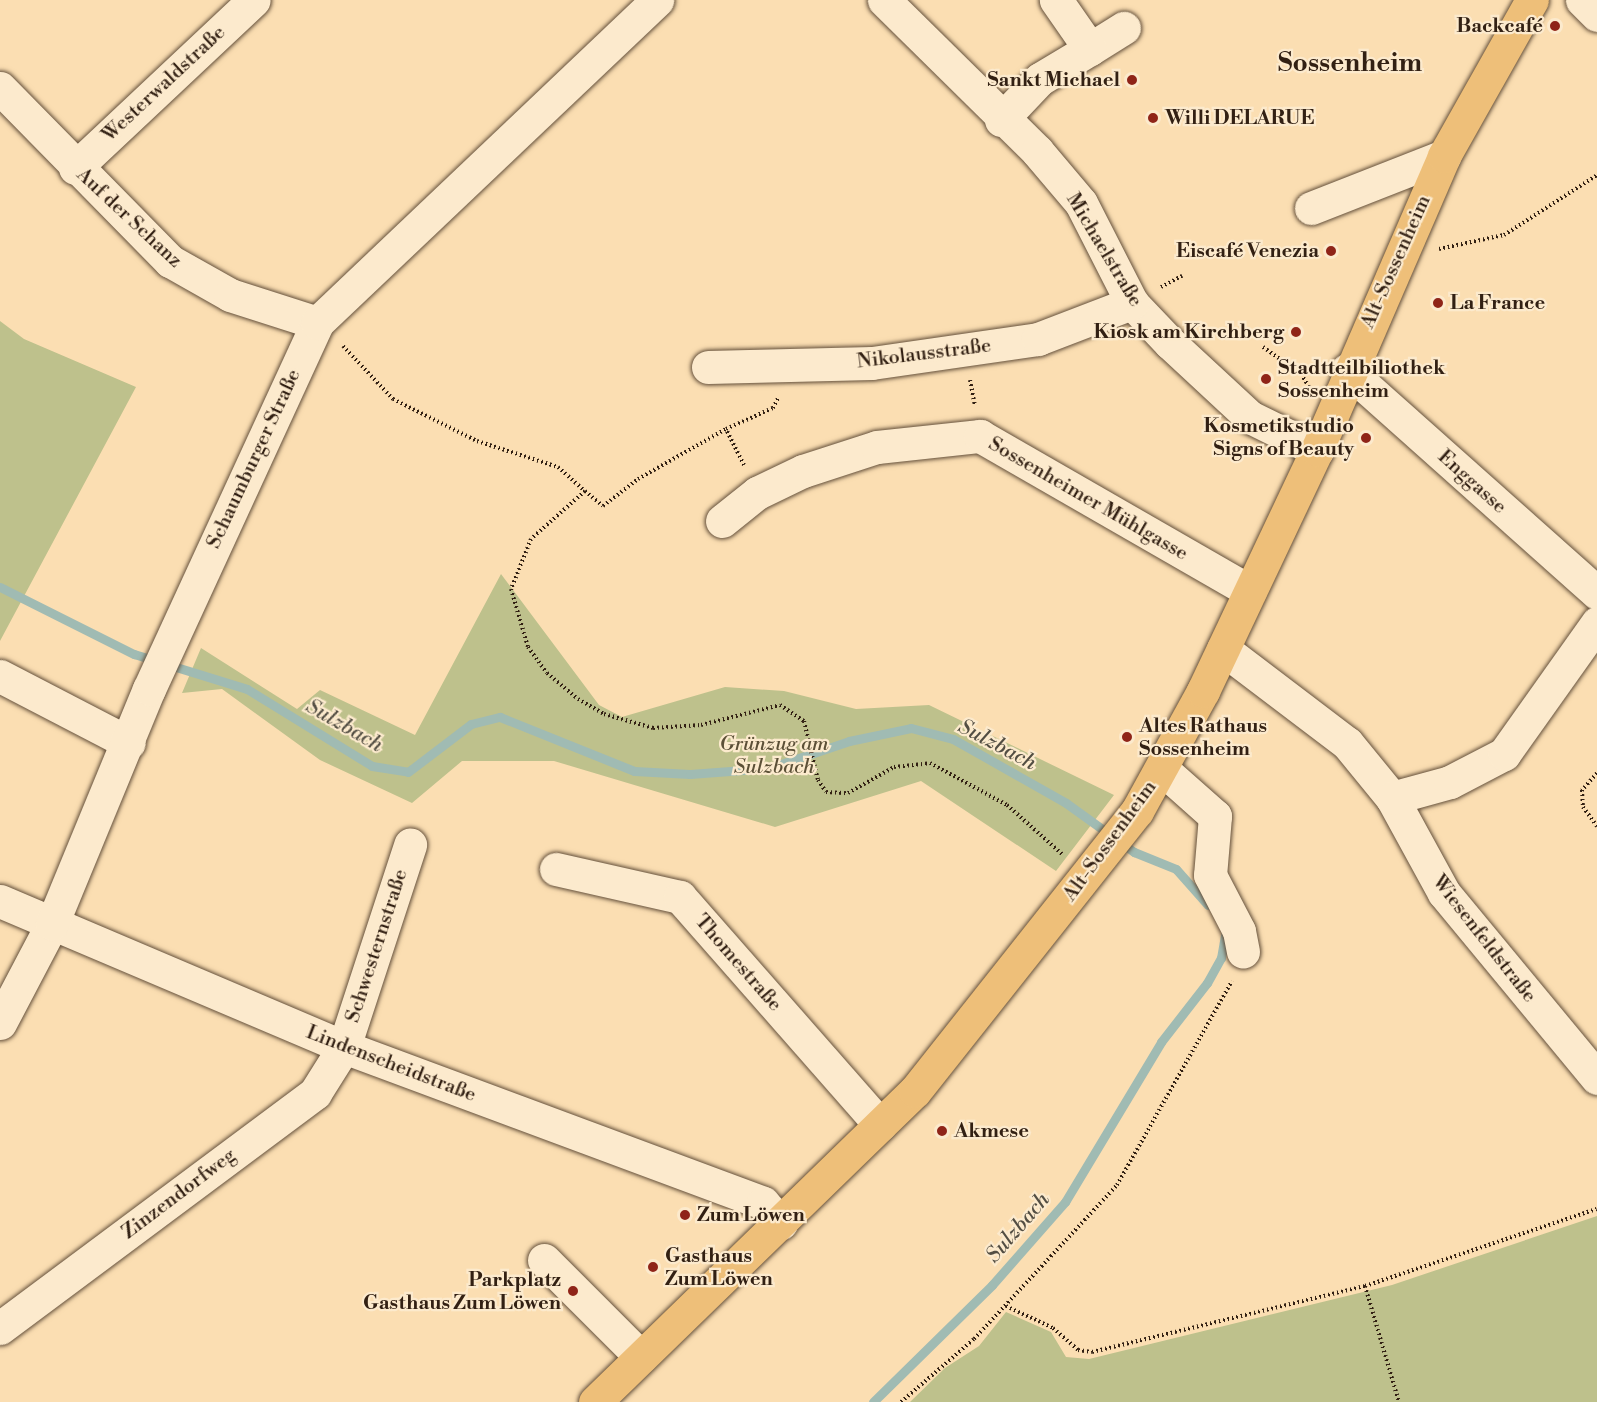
<!DOCTYPE html>
<html>
<head>
<meta charset="utf-8">
<style>
	body { margin:0 }
	#map { position:relative; width:1597px; height:1402px; overflow:hidden; background:#fbdeb2; font-family:"Libre Bodoni",serif }
	div>[style] { position:absolute }
	.green>* { inset:0; background:#bec18c }
	.stream>* { height:9px; margin:-4.5px; padding:0 4.5px; transform-origin:4.5px; border-radius:4.5px; background:#a0bbb3 }
	.path>* { height:4px; margin-top:-2px; transform-origin:0; background:repeating-linear-gradient(90deg,#322013 0 1.5px,transparent 0 4.5px) }
	.roads { filter:drop-shadow(0 0 2px #64503b) drop-shadow(0 0 2px #64503b) }
	.minor>* { height:33px; margin:-16.5px; padding:0 16.5px; transform-origin:16.5px; border-radius:16.5px; background:#fceacd }
	.major>* { height:33px; margin:-16.5px; padding:0 16.5px; transform-origin:16.5px; border-radius:16.5px; background:#eebf79 }
	.dots>* { width:16px; height:16px; translate:-50% -50%; box-sizing:border-box; border:3px solid #fceacd; border-radius:50% }
	span { translate:-50% -50%; white-space:nowrap; text-align:center; line-height:1.15; -webkit-text-stroke:4.5px #fceacd; paint-order:stroke }
	.poi-label { font-size:20px; color:#322013; font-weight:700 }
	.right { translate:-100% -50%; text-align:right }
	.left { translate:0 -50%; text-align:left }
	.street-label { font-size:20px; color:#322013 }
	.park-label { font-size:20px; color:#5c5037; font-style:italic }
	.water-label { font-size:21px; color:#534e43; font-style:italic }
	.district-label { font-size:26px; color:#322013; font-weight:700 }
</style>
</head>
<body>
<div id="map">
	<div class="green">
		<i style="clip-path:polygon(0 321px,24px 339px,136px 387px,0 641px)"></i>
		<i style="clip-path:polygon(501px 574px,599px 705px,622px 717px,725px 687px,784px 691px,856px 709px,929px 705px,1114px 795px,1056px 871px,921px 781px,775px 827px,554px 761px,462px 761px,412px 803px,320px 760px,222px 689px,182px 693px,201px 648px,297px 709px,320px 690px,415px 735px)"></i>
		<i style="clip-path:polygon(1597px 1216px,1597px 1402px,910px 1402px,945px 1368px,979px 1346px,1006px 1312px,1051px 1332px,1066px 1357px,1089px 1359px,1392px 1285px)"></i>
	</div>
	<div class="stream">
		<i style="left:0;top:587px;width:150px;rotate:26.6deg"></i>
		<i style="left:134px;top:654px;width:118px;rotate:17.2deg"></i>
		<i style="left:247px;top:689px;width:147px;rotate:31.6deg"></i>
		<i style="left:372px;top:766px;width:36px;rotate:9deg"></i>
		<i style="left:408px;top:772px;width:79px;rotate:-37.3deg"></i>
		<i style="left:471px;top:724px;width:30px;rotate:-14deg"></i>
		<i style="left:500px;top:717px;width:144px;rotate:21.9deg"></i>
		<i style="left:634px;top:771px;width:56px;rotate:3.1deg"></i>
		<i style="left:690px;top:774px;width:79px;rotate:-4.3deg"></i>
		<i style="left:769px;top:768px;width:84px;rotate:-18.6deg"></i>
		<i style="left:849px;top:741px;width:63px;rotate:-11.8deg"></i>
		<i style="left:911px;top:728px;width:43px;rotate:14.7deg"></i>
		<i style="left:953px;top:739px;width:130px;rotate:29.5deg"></i>
		<i style="left:1066px;top:803px;width:84px;rotate:35.8deg"></i>
		<i style="left:1134px;top:852px;width:45px;rotate:22deg"></i>
		<i style="left:1176px;top:869px;width:48px;rotate:48.4deg"></i>
		<i style="left:873px;top:1402px;width:167px;rotate:-44.5deg"></i>
		<i style="left:992px;top:1285px;width:111px;rotate:-48.7deg"></i>
		<i style="left:1065px;top:1202px;width:187px;rotate:-59deg"></i>
		<i style="left:1161px;top:1042px;width:75px;rotate:-52.1deg"></i>
		<i style="left:1207px;top:983px;width:29px;rotate:-61deg"></i>
		<i style="left:1221px;top:958px;width:23px;rotate:-80deg"></i>
	</div>
	<div class="path">
		<i style="left:1439px;top:249px;width:66px;rotate:-12.2deg"></i>
		<i style="left:1504px;top:235px;width:111px;rotate:-32.8deg"></i>
		<i style="left:1161px;top:287px;width:24px;rotate:-28deg"></i>
		<i style="left:343px;top:346px;width:73px;rotate:46.7deg"></i>
		<i style="left:393px;top:399px;width:94px;rotate:26.6deg"></i>
		<i style="left:477px;top:441px;width:85px;rotate:17.8deg"></i>
		<i style="left:558px;top:467px;width:36px;rotate:42deg"></i>
		<i style="left:585px;top:491px;width:72px;rotate:138.4deg"></i>
		<i style="left:531px;top:539px;width:54px;rotate:111.8deg"></i>
		<i style="left:511px;top:589px;width:60px;rotate:73.7deg"></i>
		<i style="left:528px;top:647px;width:32px;rotate:54deg"></i>
		<i style="left:547px;top:673px;width:40px;rotate:40deg"></i>
		<i style="left:578px;top:699px;width:30px;rotate:30deg"></i>
		<i style="left:604px;top:714px;width:51px;rotate:15.9deg"></i>
		<i style="left:653px;top:728px;width:48px;rotate:-3.6deg"></i>
		<i style="left:701px;top:725px;width:81px;rotate:-14.2deg"></i>
		<i style="left:780px;top:705px;width:29px;rotate:34deg"></i>
		<i style="left:804px;top:721px;width:61px;rotate:76.7deg"></i>
		<i style="left:818px;top:780px;width:14px;rotate:56deg"></i>
		<i style="left:826px;top:792px;width:22px;rotate:3deg"></i>
		<i style="left:848px;top:793px;width:53px;rotate:-29.5deg"></i>
		<i style="left:894px;top:767px;width:36px;rotate:-6deg"></i>
		<i style="left:930px;top:763px;width:88px;rotate:28.6deg"></i>
		<i style="left:1007px;top:805px;width:74px;rotate:41.7deg"></i>
		<i style="left:1263px;top:347px;width:47px;rotate:35.4deg"></i>
		<i style="left:1301px;top:374px;width:15px;rotate:58deg"></i>
		<i style="left:970px;top:380px;width:25px;rotate:79deg"></i>
		<i style="left:744px;top:465px;width:40px;rotate:-116.6deg"></i>
		<i style="left:726px;top:429px;width:51px;rotate:-24.1deg"></i>
		<i style="left:773px;top:408px;width:11px;rotate:-63deg"></i>
		<i style="left:585px;top:491px;width:23px;rotate:40deg"></i>
		<i style="left:603px;top:506px;width:44px;rotate:-37.6deg"></i>
		<i style="left:638px;top:479px;width:101px;rotate:-29.6deg"></i>
		<i style="left:1597px;top:773px;width:23px;rotate:131deg"></i>
		<i style="left:1582px;top:790px;width:17px;rotate:87deg"></i>
		<i style="left:1583px;top:807px;width:24px;rotate:54deg"></i>
		<i style="left:1365px;top:1286px;width:121px;rotate:73.7deg"></i>
		<i style="left:1006px;top:1306px;width:52px;rotate:25.1deg"></i>
		<i style="left:1053px;top:1328px;width:33px;rotate:41deg"></i>
		<i style="left:1078px;top:1350px;width:14px;rotate:8deg"></i>
		<i style="left:1092px;top:1352px;width:281px;rotate:-13.6deg"></i>
		<i style="left:1365px;top:1286px;width:244px;rotate:-18.4deg"></i>
		<i style="left:901px;top:1402px;width:96px;rotate:-40.8deg"></i>
		<i style="left:974px;top:1339px;width:210px;rotate:-47.1deg"></i>
		<i style="left:1117px;top:1185px;width:234px;rotate:-60.6deg"></i>
	</div>
	<div class="roads">
		<div class="minor">
			<i style="left:884px;top:0;width:215px;rotate:44.6deg"></i>
			<i style="left:1037px;top:151px;width:68px;rotate:49.8deg"></i>
			<i style="left:1081px;top:203px;width:112px;rotate:63deg"></i>
			<i style="left:1132px;top:303px;width:55px;rotate:46.5deg"></i>
			<i style="left:1170px;top:343px;width:109px;rotate:42.8deg"></i>
			<i style="left:1250px;top:417px;width:75px;rotate:26.2deg"></i>
			<i style="left:1582px;top:0;width:21px;rotate:45deg"></i>
			<i style="left:1090px;top:49px;width:40px;rotate:-32deg"></i>
			<i style="left:0;top:88px;width:243px;rotate:45.5deg"></i>
			<i style="left:170px;top:261px;width:69px;rotate:29.5deg"></i>
			<i style="left:230px;top:295px;width:91px;rotate:17.8deg"></i>
			<i style="left:1001px;top:120px;width:57px;rotate:-46.4deg"></i>
			<i style="left:1040px;top:79px;width:58px;rotate:-31deg"></i>
			<i style="left:1090px;top:49px;width:60px;rotate:-124.8deg"></i>
			<i style="left:75px;top:168px;width:245px;rotate:-43.2deg"></i>
			<i style="left:1311px;top:208px;width:143px;rotate:-21.4deg"></i>
			<i style="left:708px;top:367px;width:164px;rotate:-1.4deg"></i>
			<i style="left:872px;top:363px;width:168px;rotate:-8.2deg"></i>
			<i style="left:1038px;top:339px;width:101px;rotate:-21deg"></i>
			<i style="left:1347px;top:370px;width:335px;rotate:41.7deg"></i>
			<i style="left:722px;top:521px;width:45px;rotate:-38.7deg"></i>
			<i style="left:757px;top:493px;width:51px;rotate:-25.6deg"></i>
			<i style="left:803px;top:471px;width:78px;rotate:-18deg"></i>
			<i style="left:877px;top:447px;width:104px;rotate:-6.1deg"></i>
			<i style="left:980px;top:436px;width:311px;rotate:29.9deg"></i>
			<i style="left:1223px;top:649px;width:156px;rotate:37.2deg"></i>
			<i style="left:1347px;top:743px;width:71px;rotate:50.7deg"></i>
			<i style="left:1392px;top:798px;width:108px;rotate:61.3deg"></i>
			<i style="left:1444px;top:893px;width:240px;rotate:50.4deg"></i>
			<i style="left:0;top:676px;width:145px;rotate:27.4deg"></i>
			<i style="left:1162px;top:769px;width:71px;rotate:41.6deg"></i>
			<i style="left:1215px;top:816px;width:59px;rotate:94.8deg"></i>
			<i style="left:1210px;top:875px;width:63px;rotate:62.6deg"></i>
			<i style="left:1239px;top:931px;width:21px;rotate:79deg"></i>
			<i style="left:1392px;top:798px;width:60px;rotate:-15.4deg"></i>
			<i style="left:1450px;top:782px;width:61px;rotate:-27.4deg"></i>
			<i style="left:1504px;top:754px;width:161px;rotate:-54.6deg"></i>
			<i style="left:556px;top:869px;width:127px;rotate:12.7deg"></i>
			<i style="left:680px;top:897px;width:303px;rotate:48.7deg"></i>
			<i style="left:0;top:901px;width:374px;rotate:23deg"></i>
			<i style="left:344px;top:1047px;width:447px;rotate:20.4deg"></i>
			<i style="left:763px;top:1203px;width:27px;rotate:48deg"></i>
			<i style="left:0;top:1023px;width:112px;rotate:-62.3deg"></i>
			<i style="left:52px;top:924px;width:254px;rotate:-67.6deg"></i>
			<i style="left:149px;top:689px;width:403px;rotate:-65.3deg"></i>
			<i style="left:317px;top:323px;width:469px;rotate:-43.5deg"></i>
			<i style="left:544px;top:1260px;width:137px;rotate:45deg"></i>
			<i style="left:0;top:1328px;width:393px;rotate:-36.7deg"></i>
			<i style="left:315px;top:1093px;width:54px;rotate:-57.8deg"></i>
			<i style="left:344px;top:1047px;width:213px;rotate:-71.9deg"></i>
		</div>
		<div class="major">
			<i style="left:595px;top:1402px;width:446px;rotate:-44.2deg"></i>
			<i style="left:915px;top:1091px;width:357px;rotate:-51.6deg"></i>
			<i style="left:1137px;top:811px;width:137px;rotate:-61.2deg"></i>
			<i style="left:1203px;top:691px;width:267px;rotate:-64.7deg"></i>
			<i style="left:1317px;top:450px;width:320px;rotate:-66.6deg"></i>
			<i style="left:1444px;top:156px;width:179px;rotate:-60.6deg"></i>
		</div>
	</div>
	<div class="dots">
		<i style="left:1555px;top:26px;background:#8f2418"></i>
		<i style="left:1132px;top:80px;background:#8f2418"></i>
		<i style="left:1153px;top:118px;background:#8f2418"></i>
		<i style="left:1331px;top:251px;background:#8f2418"></i>
		<i style="left:1438px;top:303px;background:#8f2418"></i>
		<i style="left:1296px;top:332px;background:#8f2418"></i>
		<i style="left:1266px;top:379px;background:#8f2418"></i>
		<i style="left:1366px;top:438px;background:#8f2418"></i>
		<i style="left:1127px;top:737px;background:#8f2418"></i>
		<i style="left:942px;top:1131px;background:#8f2418"></i>
		<i style="left:685px;top:1215px;background:#8f2418"></i>
		<i style="left:653px;top:1267px;background:#8f2418"></i>
		<i style="left:573px;top:1291px;background:#8f2418"></i>
	</div>
	<div class="poi-label">
		<span class="right" style="left:1543px;top:26px">Backcafé</span>
		<span class="right" style="left:1120px;top:80px">Sankt Michael</span>
		<span class="left" style="left:1165px;top:118px">Willi DELARUE</span>
		<span class="right" style="left:1319px;top:251px">Eiscafé Venezia</span>
		<span class="left" style="left:1450px;top:303px">La France</span>
		<span class="right" style="left:1284px;top:332px">Kiosk am Kirchberg</span>
		<span class="left" style="left:1278px;top:380px">Stadtteilbiliothek<br>Sossenheim</span>
		<span class="right" style="left:1354px;top:438px">Kosmetikstudio<br>Signs of Beauty</span>
		<span class="left" style="left:1139px;top:738px">Altes Rathaus<br>Sossenheim</span>
		<span class="left" style="left:954px;top:1131px">Akmese</span>
		<span class="left" style="left:697px;top:1215px">Zum Löwen</span>
		<span class="left" style="left:665px;top:1268px">Gasthaus<br>Zum Löwen</span>
		<span class="right" style="left:561px;top:1292px">Parkplatz<br>Gasthaus Zum Löwen</span>
	</div>
	<div class="street-label">
		<span style="left:164px;top:84px;rotate:-43deg">Westerwaldstraße</span>
		<span style="left:129px;top:218px;rotate:43deg">Auf der Schanz</span>
		<span style="left:1104px;top:250px;rotate:59deg">Michaelstraße</span>
		<span style="left:1396px;top:262px;rotate:-66deg">Alt-Sossenheim</span>
		<span style="left:924px;top:354px;rotate:-7deg">Nikolausstraße</span>
		<span style="left:254px;top:459px;rotate:-65deg">Schaumburger Straße</span>
		<span style="left:1472px;top:482px;rotate:42deg">Enggasse</span>
		<span style="left:1088px;top:499px;rotate:30deg">Sossenheimer Mühlgasse</span>
		<span style="left:1110px;top:841px;rotate:-54deg">Alt-Sossenheim</span>
		<span style="left:1484px;top:939px;rotate:52deg">Wiesenfeldstraße</span>
		<span style="left:377px;top:946px;rotate:-72deg">Schwesternstraße</span>
		<span style="left:738px;top:963px;rotate:49deg">Thomestraße</span>
		<span style="left:391px;top:1064px;rotate:21deg">Lindenscheidstraße</span>
		<span style="left:179px;top:1194px;rotate:-37deg">Zinzendorfweg</span>
	</div>
	<div class="park-label">
		<span style="left:774px;top:756px">Grünzug am<br>Sulzbach</span>
	</div>
	<div class="water-label">
		<span style="left:344px;top:726px;rotate:30deg">Sulzbach</span>
		<span style="left:997px;top:745px;rotate:28deg">Sulzbach</span>
		<span style="left:1018px;top:1228px;rotate:-49deg">Sulzbach</span>
	</div>
	<div class="district-label">
		<span style="left:1350px;top:64px">Sossenheim</span>
	</div>
</div>
</body>
</html>
